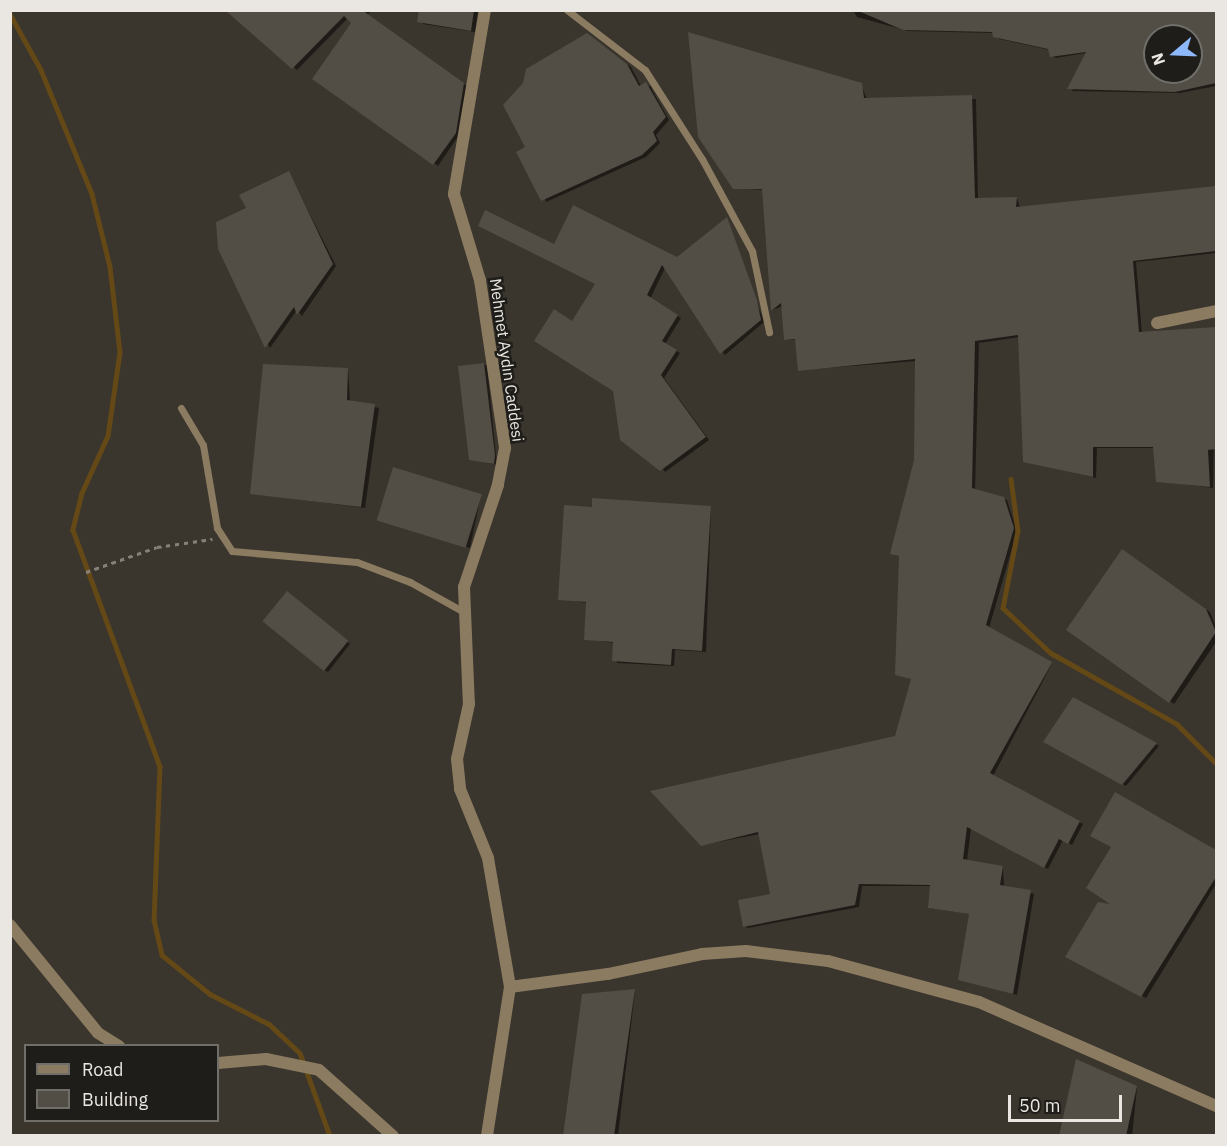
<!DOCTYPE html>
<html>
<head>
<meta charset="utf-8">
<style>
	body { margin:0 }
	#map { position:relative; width:1227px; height:1146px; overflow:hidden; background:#3a352d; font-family:"IBM Plex Sans",sans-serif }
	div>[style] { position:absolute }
	.shadow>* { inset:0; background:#0007 }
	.stream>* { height:4.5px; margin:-2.25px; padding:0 2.25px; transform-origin:2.25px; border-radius:2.25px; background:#644917 }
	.building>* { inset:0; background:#524d45; transform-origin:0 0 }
	.path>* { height:3px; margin-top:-1.5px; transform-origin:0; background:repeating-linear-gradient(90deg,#85817a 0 4.5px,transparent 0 9px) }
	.service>* { height:7px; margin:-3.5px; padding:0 3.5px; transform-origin:3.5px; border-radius:3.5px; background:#8b7b61 }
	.minor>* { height:12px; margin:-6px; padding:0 6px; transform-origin:6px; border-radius:6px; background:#8b7b61 }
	span { translate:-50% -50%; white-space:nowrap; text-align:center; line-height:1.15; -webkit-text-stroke:5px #1f1d19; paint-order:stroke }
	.street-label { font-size:16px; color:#eae7e2 }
	.frame { position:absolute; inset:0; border:12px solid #eae7e2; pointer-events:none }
	.legend { position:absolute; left:24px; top:1044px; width:195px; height:78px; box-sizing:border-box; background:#1f1d19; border:2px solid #706e69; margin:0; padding:8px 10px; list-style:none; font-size:18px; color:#eae7e2 }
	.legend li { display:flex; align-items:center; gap:12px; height:30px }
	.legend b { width:30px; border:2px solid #706e69 }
	.north { position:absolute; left:1143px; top:24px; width:60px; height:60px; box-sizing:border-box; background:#1f1d19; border:2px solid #706e69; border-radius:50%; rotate:251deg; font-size:16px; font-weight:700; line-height:24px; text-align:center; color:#eae7e2 }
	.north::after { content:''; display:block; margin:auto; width:21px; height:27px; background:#8db9fc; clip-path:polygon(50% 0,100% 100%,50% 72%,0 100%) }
	.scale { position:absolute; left:1008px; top:1095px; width:114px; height:27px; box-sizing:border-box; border:3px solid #eae7e2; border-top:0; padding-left:8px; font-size:18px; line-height:21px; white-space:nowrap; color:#eae7e2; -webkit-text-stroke:4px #1f1d19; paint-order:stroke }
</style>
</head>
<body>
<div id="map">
	<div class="shadow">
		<i style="clip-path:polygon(227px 10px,373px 10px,367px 15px,468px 87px,459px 135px,438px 166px,314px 78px,353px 22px,348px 18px,297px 70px)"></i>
		<i style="clip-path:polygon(420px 10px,478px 10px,475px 32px,423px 24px)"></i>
		<i style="clip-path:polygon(evenodd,853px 10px,1216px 10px,1216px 86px,1180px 93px,1072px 91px,1086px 53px,1055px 58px,1050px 50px,999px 39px,994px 33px,908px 31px,857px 17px,853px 10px,1155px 36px,1191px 36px,1191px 72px,1155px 72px,1155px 36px)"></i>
		<i style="clip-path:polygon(591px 37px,631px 67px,641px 86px,650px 86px,669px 120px,656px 135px,660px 143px,646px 157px,546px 202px,527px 148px)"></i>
		<i style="clip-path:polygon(861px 85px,867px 99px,976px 99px,978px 199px,1017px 198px,1020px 208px,1216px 187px,1216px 253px,1136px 262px,1142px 334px,1216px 328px,1213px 488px,1157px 481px,1155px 448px,1097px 448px,1096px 478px,1024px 461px,1019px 337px,979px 343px,975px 491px,1007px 500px,1017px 531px,989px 628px,985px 778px,1052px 664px,993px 776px,1083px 824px,1072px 845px,1063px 840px,1048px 869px,971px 828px,967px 861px,1003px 867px,1004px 887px,1034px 894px,1017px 995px,959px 979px,970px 914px,929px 908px,932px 886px,862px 886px,859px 907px,748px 928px,744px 926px,771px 895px,760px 834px,702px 845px,896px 737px,912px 679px,896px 674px,900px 556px,895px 555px,915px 461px,917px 361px,800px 370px,797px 340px,786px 339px,783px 306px,772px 310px,764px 190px,734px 188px)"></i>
		<i style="clip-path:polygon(289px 173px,336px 266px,302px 316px,297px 310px,270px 348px,219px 248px)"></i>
		<i style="clip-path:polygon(727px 219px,764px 322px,725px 355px,665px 268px,650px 299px,681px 318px,665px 344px,680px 353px,664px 378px,709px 440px,665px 472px,573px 323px,597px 283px,555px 246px,677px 259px)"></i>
		<i style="clip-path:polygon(484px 364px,487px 366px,497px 465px,470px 459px)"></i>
		<i style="clip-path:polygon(348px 369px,350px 402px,379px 408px,365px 508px,251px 493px)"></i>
		<i style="clip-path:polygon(481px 495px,470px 548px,383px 522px)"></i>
		<i style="clip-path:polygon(711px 507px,706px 652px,675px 650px,674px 666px,617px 663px,614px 643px,585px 639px,587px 603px,560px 599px,593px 509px)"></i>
		<i style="clip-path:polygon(1126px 554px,1210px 612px,1216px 627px,1216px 642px,1174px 704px,1068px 630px)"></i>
		<i style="clip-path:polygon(291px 595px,350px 644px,328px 672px,324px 670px)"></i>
		<i style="clip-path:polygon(1073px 699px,1159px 746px,1126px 786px,1045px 741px)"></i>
		<i style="clip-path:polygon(1116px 794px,1216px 852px,1216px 884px,1146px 998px,1067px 957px,1117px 906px)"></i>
		<i style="clip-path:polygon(635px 991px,618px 1136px,564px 1136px)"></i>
		<i style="clip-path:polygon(1137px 1088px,1132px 1136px,1063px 1136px)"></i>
	</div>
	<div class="stream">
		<i style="left:10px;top:14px;width:64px;rotate:61deg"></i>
		<i style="left:41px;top:70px;width:134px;rotate:67.6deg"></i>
		<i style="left:92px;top:194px;width:75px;rotate:76.1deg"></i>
		<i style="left:110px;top:267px;width:86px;rotate:83.3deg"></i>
		<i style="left:120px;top:352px;width:85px;rotate:98.1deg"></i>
		<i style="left:108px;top:436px;width:63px;rotate:114.5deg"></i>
		<i style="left:82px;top:493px;width:38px;rotate:104deg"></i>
		<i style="left:73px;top:530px;width:252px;rotate:69.8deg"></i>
		<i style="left:160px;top:766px;width:154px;rotate:92.2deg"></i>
		<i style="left:154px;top:920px;width:36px;rotate:77deg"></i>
		<i style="left:162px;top:955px;width:62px;rotate:39.1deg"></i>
		<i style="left:210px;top:994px;width:66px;rotate:27deg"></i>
		<i style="left:269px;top:1024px;width:42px;rotate:43.1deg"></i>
		<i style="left:300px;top:1053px;width:88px;rotate:70.1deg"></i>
		<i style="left:1011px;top:479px;width:52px;rotate:82.3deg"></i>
		<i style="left:1018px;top:531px;width:78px;rotate:101deg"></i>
		<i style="left:1003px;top:608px;width:66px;rotate:43.2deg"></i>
		<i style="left:1051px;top:653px;width:145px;rotate:29.4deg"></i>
		<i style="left:1177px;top:724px;width:55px;rotate:45deg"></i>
	</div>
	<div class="building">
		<i style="clip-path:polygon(225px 10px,362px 10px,464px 83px,456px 133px,433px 165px,312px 79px,351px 23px,344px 16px,292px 69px)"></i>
		<i style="clip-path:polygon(419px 10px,474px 10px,471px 31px,417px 22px)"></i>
		<i style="clip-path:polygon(evenodd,856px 10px,1216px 10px,1216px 83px,1175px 92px,1067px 89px,1086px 52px,1050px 57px,1048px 49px,993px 37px,992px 32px,903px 30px,856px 10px,1155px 36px,1191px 36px,1191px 72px,1155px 72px,1155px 36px)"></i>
		<i style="clip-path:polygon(688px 32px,862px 83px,864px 98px,972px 95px,975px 198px,1017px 197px,1016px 207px,1216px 186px,1216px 251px,1133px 261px,1139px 332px,1216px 327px,1216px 449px,1208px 450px,1210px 487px,1156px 482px,1153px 447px,1093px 447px,1093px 477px,1023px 462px,1018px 335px,975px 341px,972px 488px,1004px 497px,1014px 528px,986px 625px,1052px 662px,990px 773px,1080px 821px,1068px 844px,1059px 839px,1044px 868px,967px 827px,963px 859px,1003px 866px,1000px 885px,1031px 890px,1013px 994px,958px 980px,969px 914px,928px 908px,930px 885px,859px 884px,855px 905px,743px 927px,738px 900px,770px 894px,758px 832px,701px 846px,650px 791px,895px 736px,911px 679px,895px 675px,899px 556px,890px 554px,914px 460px,915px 359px,798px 371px,795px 339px,784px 340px,781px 303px,771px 311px,762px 189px,733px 189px,698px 137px)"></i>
		<i style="clip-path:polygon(587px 33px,627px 64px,639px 86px,646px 82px,666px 117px,653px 132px,657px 141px,642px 155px,541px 201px,516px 152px,525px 147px,503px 105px,523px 83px,526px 69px)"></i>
		<i style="clip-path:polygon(289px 171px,333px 264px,297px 315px,294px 307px,265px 348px,218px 249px,216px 222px,246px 208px,239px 195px)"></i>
		<i style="clip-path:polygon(573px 205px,677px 257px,727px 217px,757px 300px,761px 320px,720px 354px,662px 265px,647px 295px,678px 315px,662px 341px,677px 350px,661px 375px,706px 437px,660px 471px,620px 440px,613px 391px,534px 341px,554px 309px,572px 321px,595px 284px,478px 226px,485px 210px,554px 244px)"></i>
		<i style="clip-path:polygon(484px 363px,495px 455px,494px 464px,469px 460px,458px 366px)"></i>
		<i style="clip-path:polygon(263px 364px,348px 368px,347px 400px,375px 404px,361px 507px,250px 494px)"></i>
		<i style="left:393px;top:467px;width:93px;height:56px;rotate:17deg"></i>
		<i style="clip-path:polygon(592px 498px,711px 506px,702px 651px,672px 649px,671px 665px,612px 661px,613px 642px,584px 640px,586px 602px,558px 600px,564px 505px,592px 507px)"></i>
		<i style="clip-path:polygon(1122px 549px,1206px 609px,1216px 632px,1169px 703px,1066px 630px)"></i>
		<i style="left:287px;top:591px;width:79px;height:39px;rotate:39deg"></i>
		<i style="clip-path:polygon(1073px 697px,1157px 743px,1122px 785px,1043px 742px)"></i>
		<i style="clip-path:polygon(1115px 792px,1216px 850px,1216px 877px,1141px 997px,1065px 957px,1098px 902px,1110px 904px,1086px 888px,1111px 847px,1090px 836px)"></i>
		<i style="clip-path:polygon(635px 989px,614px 1136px,563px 1136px,582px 994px)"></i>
		<i style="clip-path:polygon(1076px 1059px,1137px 1086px,1126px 1136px,1059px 1136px)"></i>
	</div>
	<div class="path">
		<i style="left:86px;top:572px;width:75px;rotate:-19.4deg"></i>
		<i style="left:157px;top:547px;width:56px;rotate:-8.3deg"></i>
	</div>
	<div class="service">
		<i style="left:567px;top:10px;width:98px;rotate:37.6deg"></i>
		<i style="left:645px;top:70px;width:106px;rotate:57.4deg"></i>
		<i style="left:702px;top:159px;width:105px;rotate:61.5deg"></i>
		<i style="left:752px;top:251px;width:83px;rotate:78.1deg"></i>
		<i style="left:181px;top:408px;width:43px;rotate:59.3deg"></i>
		<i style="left:203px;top:445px;width:84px;rotate:80.4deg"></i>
		<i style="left:217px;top:528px;width:27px;rotate:57deg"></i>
		<i style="left:232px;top:551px;width:125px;rotate:5deg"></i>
		<i style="left:357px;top:562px;width:57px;rotate:20.7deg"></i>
		<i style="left:410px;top:582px;width:60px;rotate:29.1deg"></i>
	</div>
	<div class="minor">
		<i style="left:485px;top:10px;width:187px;rotate:99.6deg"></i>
		<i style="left:454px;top:194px;width:90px;rotate:73.2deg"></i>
		<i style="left:480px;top:280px;width:170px;rotate:81.5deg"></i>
		<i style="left:505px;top:448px;width:38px;rotate:101deg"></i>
		<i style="left:498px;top:485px;width:108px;rotate:108.4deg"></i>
		<i style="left:464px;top:587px;width:117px;rotate:87.6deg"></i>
		<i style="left:469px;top:704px;width:56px;rotate:102.3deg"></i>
		<i style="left:457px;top:759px;width:30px;rotate:84deg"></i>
		<i style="left:460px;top:789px;width:74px;rotate:67.9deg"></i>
		<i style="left:488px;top:858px;width:131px;rotate:80.3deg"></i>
		<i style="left:510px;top:987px;width:151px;rotate:98.8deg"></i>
		<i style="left:1157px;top:323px;width:60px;rotate:-11.5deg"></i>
		<i style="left:10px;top:925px;width:139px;rotate:50.8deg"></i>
		<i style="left:98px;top:1033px;width:25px;rotate:32deg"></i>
		<i style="left:510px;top:987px;width:99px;rotate:-7.6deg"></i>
		<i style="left:608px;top:974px;width:96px;rotate:-12deg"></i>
		<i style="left:702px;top:954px;width:44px;rotate:-3.9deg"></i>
		<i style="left:746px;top:951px;width:83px;rotate:7deg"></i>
		<i style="left:828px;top:961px;width:156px;rotate:15.2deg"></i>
		<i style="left:979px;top:1002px;width:259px;rotate:23.7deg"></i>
		<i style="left:218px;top:1063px;width:48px;rotate:-4.8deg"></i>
		<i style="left:266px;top:1059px;width:54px;rotate:11.7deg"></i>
		<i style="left:319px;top:1070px;width:99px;rotate:41.7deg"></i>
	</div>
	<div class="street-label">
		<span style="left:507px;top:360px;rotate:82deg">Mehmet Aydın Caddesi</span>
	</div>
	<div class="frame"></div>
	<ul class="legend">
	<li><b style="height:8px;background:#8b7b61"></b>Road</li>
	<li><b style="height:16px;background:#524d45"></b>Building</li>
	</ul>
	<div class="north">N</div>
	<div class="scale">50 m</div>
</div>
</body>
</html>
